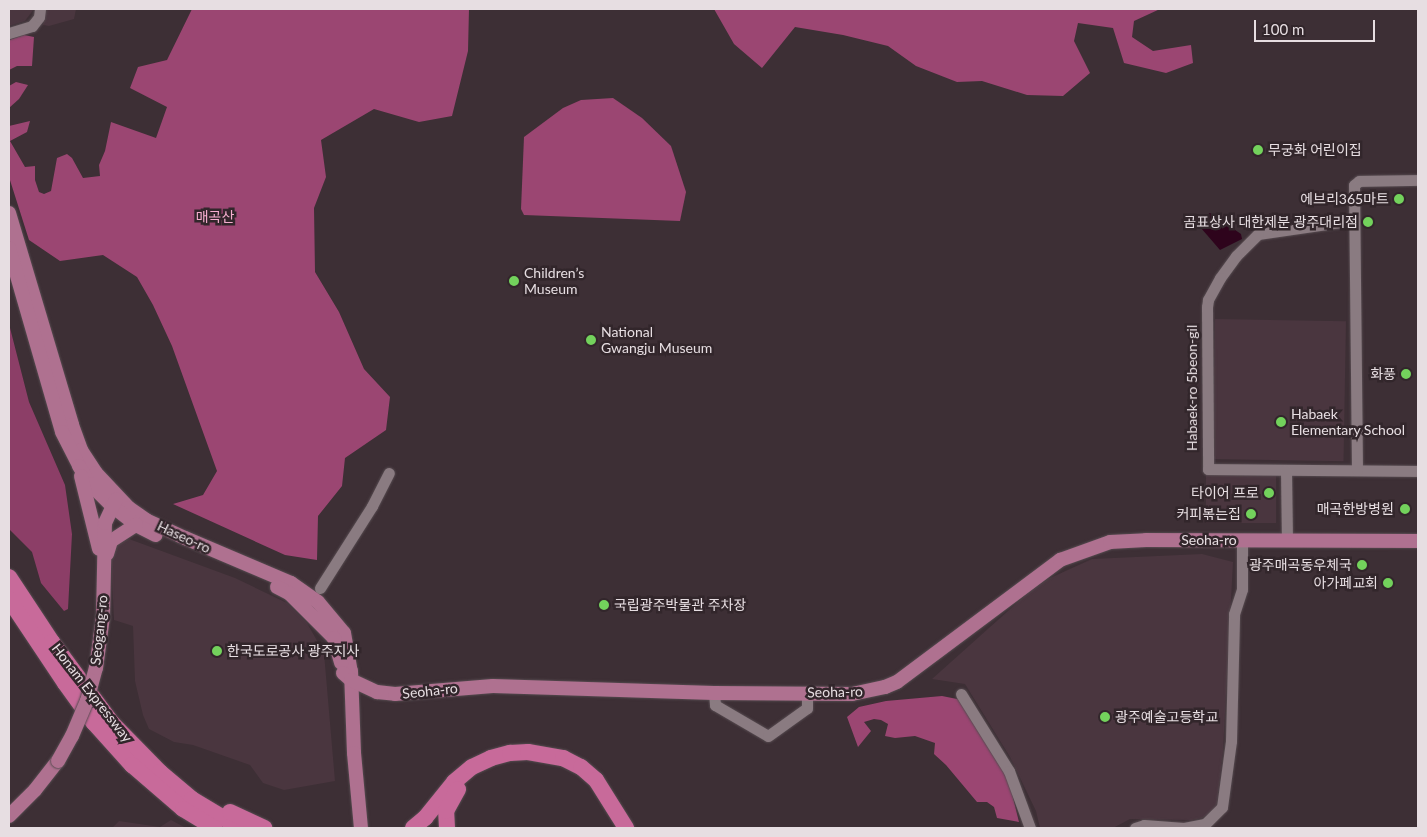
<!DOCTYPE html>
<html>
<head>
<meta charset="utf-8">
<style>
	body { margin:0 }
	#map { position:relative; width:1427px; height:837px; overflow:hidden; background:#3d2f35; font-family:Lato,"Noto Sans KR",sans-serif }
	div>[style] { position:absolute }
	.built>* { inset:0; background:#4a363f; transform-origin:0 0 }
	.green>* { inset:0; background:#8c3e67 }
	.forest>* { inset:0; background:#9b4672 }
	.water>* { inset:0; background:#2e041c }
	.roads { filter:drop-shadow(0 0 1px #564b50) drop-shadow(0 0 1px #564b50) }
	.minor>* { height:11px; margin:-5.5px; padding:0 5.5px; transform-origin:5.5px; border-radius:5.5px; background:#8a7b81 }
	.major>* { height:14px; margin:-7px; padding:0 7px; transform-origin:7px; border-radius:7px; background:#af7190 }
	.highway>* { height:16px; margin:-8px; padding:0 8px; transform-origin:8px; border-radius:8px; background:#c86a9a }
	.bridges { filter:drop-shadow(0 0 1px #564b50) drop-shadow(0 0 1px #564b50) }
	.major-bridge>* { height:14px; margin:-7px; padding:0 7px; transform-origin:7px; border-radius:7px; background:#af7190 }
	.dots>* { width:14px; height:14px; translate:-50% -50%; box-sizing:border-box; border:2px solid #32262b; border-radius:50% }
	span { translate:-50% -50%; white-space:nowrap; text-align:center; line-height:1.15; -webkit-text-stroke:5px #32262b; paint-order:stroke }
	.poi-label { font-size:14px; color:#e7dee2 }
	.left { translate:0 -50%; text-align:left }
	.right { translate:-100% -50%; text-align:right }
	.park-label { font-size:14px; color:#f5aecf }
	.street-label { font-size:14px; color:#e7dee2 }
	.frame { position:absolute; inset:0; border:10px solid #e7dee2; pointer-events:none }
	.scale { position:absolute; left:1254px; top:20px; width:121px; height:22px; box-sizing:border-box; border:2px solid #e7dee2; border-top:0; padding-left:6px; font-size:15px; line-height:18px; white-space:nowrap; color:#e7dee2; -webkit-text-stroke:4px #32262b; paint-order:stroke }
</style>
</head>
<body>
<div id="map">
	<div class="built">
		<i style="clip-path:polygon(9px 9px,34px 9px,25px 21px,9px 26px)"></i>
		<i style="clip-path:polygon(46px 9px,76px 9px,74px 19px,49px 26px,43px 25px)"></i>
		<i style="left:1215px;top:319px;width:131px;height:140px;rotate:1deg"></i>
		<i style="left:1206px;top:474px;width:70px;height:49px"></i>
		<i style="clip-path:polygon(129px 539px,235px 578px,287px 603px,307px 623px,324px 653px,335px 781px,284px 790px,263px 783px,250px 765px,193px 745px,174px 742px,149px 729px,143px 715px,135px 681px,133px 626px,114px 620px,111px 555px,114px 544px)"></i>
		<i style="clip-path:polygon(1202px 554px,1233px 562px,1223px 750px,1217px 804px,1213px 811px,1202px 818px,1191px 820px,1130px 819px,1113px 828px,1040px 828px,1036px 811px,1010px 757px,965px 684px,932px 679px,1028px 593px,1048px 579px,1092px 559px)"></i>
		<i style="clip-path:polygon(171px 820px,186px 828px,112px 828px,119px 821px,160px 827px)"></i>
	</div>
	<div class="green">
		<i style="clip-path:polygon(9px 324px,29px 402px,65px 485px,72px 534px,68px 609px,64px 611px,41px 583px,32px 552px,9px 529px)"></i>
	</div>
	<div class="forest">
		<i style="clip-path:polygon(192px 9px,469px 9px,468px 51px,452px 116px,419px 122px,374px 109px,321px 140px,326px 177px,314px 208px,315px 272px,339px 312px,364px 369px,390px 397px,386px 430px,345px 458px,342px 486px,318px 516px,317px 560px,285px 555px,173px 504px,203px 495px,217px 471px,172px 346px,153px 305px,137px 277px,103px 255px,60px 261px,29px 240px,9px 177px,9px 126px,30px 121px,27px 132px,10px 141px,25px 167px,35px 166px,35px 180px,39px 192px,44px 194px,51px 191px,57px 158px,67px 154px,72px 158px,83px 178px,100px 176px,99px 165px,105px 151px,111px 122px,156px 138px,167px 107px,130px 88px,138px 67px,167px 60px)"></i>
		<i style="clip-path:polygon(714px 9px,1160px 9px,1134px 21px,1132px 37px,1153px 51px,1191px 45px,1193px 63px,1166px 73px,1124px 63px,1113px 28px,1078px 23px,1074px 41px,1090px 73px,1063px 96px,1027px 95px,982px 81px,957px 82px,916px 66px,888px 46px,843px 35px,795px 27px,762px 68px,734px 44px)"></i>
		<i style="clip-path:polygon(24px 35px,34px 37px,32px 66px,17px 66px,9px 70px,9px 40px)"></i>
		<i style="clip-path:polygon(16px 82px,28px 85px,19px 99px,9px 108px,9px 86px)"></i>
		<i style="clip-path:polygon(613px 98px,642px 118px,671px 146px,686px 192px,680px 221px,524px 215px,521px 209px,524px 137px,563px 108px,581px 100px)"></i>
		<i style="clip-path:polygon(942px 696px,962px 700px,1007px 773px,1019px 822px,997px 818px,994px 807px,987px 802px,977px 802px,946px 765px,934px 754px,935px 743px,915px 736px,895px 738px,885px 736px,888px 724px,881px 720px,874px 719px,864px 722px,871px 731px,858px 747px,847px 717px,859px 707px,886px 701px)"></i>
	</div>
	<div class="water">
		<i style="clip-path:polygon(1210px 213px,1241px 234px,1242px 239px,1220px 250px,1201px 228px,1204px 217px)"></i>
	</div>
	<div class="roads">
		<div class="minor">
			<i style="left:9px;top:33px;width:24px;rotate:-17deg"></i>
			<i style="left:32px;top:26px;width:11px;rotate:-52deg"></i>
			<i style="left:39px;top:17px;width:8px;rotate:-83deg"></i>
			<i style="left:1354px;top:220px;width:97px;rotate:171.7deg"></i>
			<i style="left:1258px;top:234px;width:31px;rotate:135deg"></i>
			<i style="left:1236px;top:256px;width:27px;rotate:126deg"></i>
			<i style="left:1220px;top:278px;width:25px;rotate:119deg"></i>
			<i style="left:1208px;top:300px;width:7px;rotate:98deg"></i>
			<i style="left:1207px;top:307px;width:162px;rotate:89.6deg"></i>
			<i style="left:1208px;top:469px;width:210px;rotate:0.5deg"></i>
			<i style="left:1286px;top:470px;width:71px;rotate:89.2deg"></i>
			<i style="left:1357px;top:470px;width:285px;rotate:-90.6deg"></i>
			<i style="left:1354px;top:185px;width:6px;rotate:-39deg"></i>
			<i style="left:1359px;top:181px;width:59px;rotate:-1deg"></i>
			<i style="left:320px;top:588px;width:97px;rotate:-57.6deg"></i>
			<i style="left:372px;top:506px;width:37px;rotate:-63deg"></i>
			<i style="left:714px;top:693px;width:12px;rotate:85deg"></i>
			<i style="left:715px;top:705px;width:61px;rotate:30.3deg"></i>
			<i style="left:768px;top:736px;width:48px;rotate:-35.7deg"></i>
			<i style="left:807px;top:708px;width:15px;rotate:-90deg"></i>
			<i style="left:961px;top:694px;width:91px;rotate:58.1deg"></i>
			<i style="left:1009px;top:771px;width:61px;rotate:69.8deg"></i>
			<i style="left:1135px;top:828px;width:9px;rotate:-18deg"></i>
			<i style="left:1144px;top:825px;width:40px;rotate:4.3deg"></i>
			<i style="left:1184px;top:828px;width:21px;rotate:-11deg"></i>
			<i style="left:1205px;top:824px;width:24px;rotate:-45deg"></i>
			<i style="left:1222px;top:807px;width:67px;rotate:-82.2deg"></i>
			<i style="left:1231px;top:741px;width:127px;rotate:-88.6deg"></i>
			<i style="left:1234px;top:614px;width:26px;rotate:-72deg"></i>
			<i style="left:1242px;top:589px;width:49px;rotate:-90deg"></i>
		</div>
		<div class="major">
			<i style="left:9px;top:213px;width:221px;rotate:73.4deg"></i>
			<i style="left:72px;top:425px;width:27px;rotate:70deg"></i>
			<i style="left:81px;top:450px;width:27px;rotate:57deg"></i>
			<i style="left:96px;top:473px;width:48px;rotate:46.7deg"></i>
			<i style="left:129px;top:508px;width:21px;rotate:35deg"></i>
			<i style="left:146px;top:520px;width:43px;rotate:24.8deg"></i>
			<i style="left:185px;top:538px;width:115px;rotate:23deg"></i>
			<i style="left:291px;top:583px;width:33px;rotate:35deg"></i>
			<i style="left:318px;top:602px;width:40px;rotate:50deg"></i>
			<i style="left:344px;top:633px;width:39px;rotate:80deg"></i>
			<i style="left:351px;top:671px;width:82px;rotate:87.9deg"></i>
			<i style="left:354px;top:753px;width:75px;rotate:84.7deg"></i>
			<i style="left:9px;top:248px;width:191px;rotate:73.9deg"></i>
			<i style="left:62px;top:432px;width:38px;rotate:63deg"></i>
			<i style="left:79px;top:466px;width:21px;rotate:59deg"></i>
			<i style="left:90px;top:484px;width:31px;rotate:45deg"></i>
			<i style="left:112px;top:506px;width:31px;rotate:38deg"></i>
			<i style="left:136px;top:525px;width:22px;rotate:27deg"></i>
			<i style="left:81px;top:476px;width:75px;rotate:76.1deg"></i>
			<i style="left:107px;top:554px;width:14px;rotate:-73deg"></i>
			<i style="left:111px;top:541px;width:30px;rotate:-33deg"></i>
			<i style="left:277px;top:587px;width:13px;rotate:27deg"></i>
			<i style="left:289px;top:593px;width:64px;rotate:45deg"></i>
			<i style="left:334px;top:638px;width:26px;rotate:74deg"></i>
			<i style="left:103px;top:617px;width:94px;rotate:-88.8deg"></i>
			<i style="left:105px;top:523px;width:26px;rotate:-65deg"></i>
			<i style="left:343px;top:673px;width:11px;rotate:41deg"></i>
			<i style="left:351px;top:680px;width:29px;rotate:25deg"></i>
			<i style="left:377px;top:692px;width:18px;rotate:6deg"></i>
			<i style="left:395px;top:694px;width:98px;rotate:-4.7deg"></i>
			<i style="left:493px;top:686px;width:221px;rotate:1.8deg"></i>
			<i style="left:714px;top:693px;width:138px;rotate:0.4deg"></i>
			<i style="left:852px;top:694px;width:34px;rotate:-12deg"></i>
			<i style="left:885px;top:687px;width:13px;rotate:-23deg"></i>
			<i style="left:897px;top:682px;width:204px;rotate:-36.8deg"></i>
			<i style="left:1060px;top:560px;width:53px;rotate:-19.8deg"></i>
			<i style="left:1110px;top:542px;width:36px;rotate:-3deg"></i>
			<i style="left:1146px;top:540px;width:272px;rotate:0.2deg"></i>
			<i style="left:9px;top:816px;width:37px;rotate:-45deg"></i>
			<i style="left:35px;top:790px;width:37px;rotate:-52deg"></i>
		</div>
		<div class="highway">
			<i style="left:9px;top:577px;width:78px;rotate:56.5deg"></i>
			<i style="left:52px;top:642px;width:101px;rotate:53.5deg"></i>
			<i style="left:112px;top:723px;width:69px;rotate:45.6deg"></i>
			<i style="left:160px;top:772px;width:42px;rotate:40.2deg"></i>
			<i style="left:192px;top:799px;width:56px;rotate:31.1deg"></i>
			<i style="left:9px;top:599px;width:101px;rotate:56.3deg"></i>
			<i style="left:65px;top:683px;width:49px;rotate:54.1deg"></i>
			<i style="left:94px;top:723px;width:57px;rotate:47.9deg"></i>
			<i style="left:132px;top:765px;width:67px;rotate:40.8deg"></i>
			<i style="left:183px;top:809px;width:37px;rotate:31deg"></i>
			<i style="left:230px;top:812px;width:38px;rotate:25deg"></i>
			<i style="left:413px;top:828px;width:16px;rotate:-40deg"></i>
			<i style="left:425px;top:818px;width:46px;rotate:-51.1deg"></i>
			<i style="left:454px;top:782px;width:23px;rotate:-40deg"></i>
			<i style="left:472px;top:767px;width:21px;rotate:-25deg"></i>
			<i style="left:491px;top:758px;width:20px;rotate:-15deg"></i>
			<i style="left:510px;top:753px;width:18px;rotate:-3deg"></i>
			<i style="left:528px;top:752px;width:36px;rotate:10deg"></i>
			<i style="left:563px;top:758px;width:20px;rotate:27deg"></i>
			<i style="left:581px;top:767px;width:20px;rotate:41deg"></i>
			<i style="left:596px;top:780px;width:57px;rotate:58deg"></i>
			<i style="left:447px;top:828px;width:17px;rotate:-93deg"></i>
			<i style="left:446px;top:811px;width:25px;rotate:-61deg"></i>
		</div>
	</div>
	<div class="bridges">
		<div class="major-bridge">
			<i style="left:58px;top:761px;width:29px;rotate:-61deg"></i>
			<i style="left:72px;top:736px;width:38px;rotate:-67deg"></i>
			<i style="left:87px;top:701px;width:34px;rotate:-75deg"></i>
			<i style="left:96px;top:668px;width:51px;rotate:-82.2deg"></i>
		</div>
	</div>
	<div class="dots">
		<i style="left:1258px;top:150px;background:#73d25c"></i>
		<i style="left:1399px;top:199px;background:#73d25c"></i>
		<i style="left:1368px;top:222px;background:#73d25c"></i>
		<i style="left:514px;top:281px;background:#73d25c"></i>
		<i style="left:591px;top:340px;background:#73d25c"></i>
		<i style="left:1406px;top:374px;background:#73d25c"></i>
		<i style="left:1281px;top:422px;background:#73d25c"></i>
		<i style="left:1269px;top:493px;background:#73d25c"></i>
		<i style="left:1405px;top:509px;background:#73d25c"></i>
		<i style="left:1251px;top:514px;background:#73d25c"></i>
		<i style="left:1362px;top:565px;background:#73d25c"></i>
		<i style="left:1388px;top:583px;background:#73d25c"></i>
		<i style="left:604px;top:605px;background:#73d25c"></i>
		<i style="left:217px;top:651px;background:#73d25c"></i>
		<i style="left:1105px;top:717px;background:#73d25c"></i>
	</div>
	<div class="poi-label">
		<span class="left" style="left:1268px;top:150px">무궁화 어린이집</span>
		<span class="right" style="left:1389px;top:199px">에브리365마트</span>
		<span class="right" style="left:1358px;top:222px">곰표상사 대한제분 광주대리점</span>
		<span class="left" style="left:524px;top:281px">Children’s<br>Museum</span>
		<span class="left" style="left:601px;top:340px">National<br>Gwangju Museum</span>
		<span class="right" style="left:1396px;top:374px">화풍</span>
		<span class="left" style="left:1291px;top:422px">Habaek<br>Elementary School</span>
		<span class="right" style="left:1259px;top:493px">타이어 프로</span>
		<span class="right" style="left:1394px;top:509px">매곡한방병원</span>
		<span class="right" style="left:1241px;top:514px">커피볶는집</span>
		<span class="right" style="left:1352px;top:565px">광주매곡동우체국</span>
		<span class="right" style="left:1378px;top:583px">아가페교회</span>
		<span class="left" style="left:614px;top:605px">국립광주박물관 주차장</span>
		<span class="left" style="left:227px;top:651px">한국도로공사 광주지사</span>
		<span class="left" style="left:1115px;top:717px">광주예술고등학교</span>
	</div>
	<div class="park-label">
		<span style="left:215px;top:217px">매곡산</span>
	</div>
	<div class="street-label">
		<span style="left:1192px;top:388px;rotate:-90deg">Habaek-ro 5beon-gil</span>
		<span style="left:184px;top:537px;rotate:25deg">Haseo-ro</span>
		<span style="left:1209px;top:540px">Seoha-ro</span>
		<span style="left:99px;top:630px;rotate:-84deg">Seogang-ro</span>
		<span style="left:430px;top:691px;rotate:-6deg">Seoha-ro</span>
		<span style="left:835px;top:692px;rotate:-1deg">Seoha-ro</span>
		<span style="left:92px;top:693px;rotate:52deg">Honam Expressway</span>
	</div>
	<div class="frame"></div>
	<div class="scale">100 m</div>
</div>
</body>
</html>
